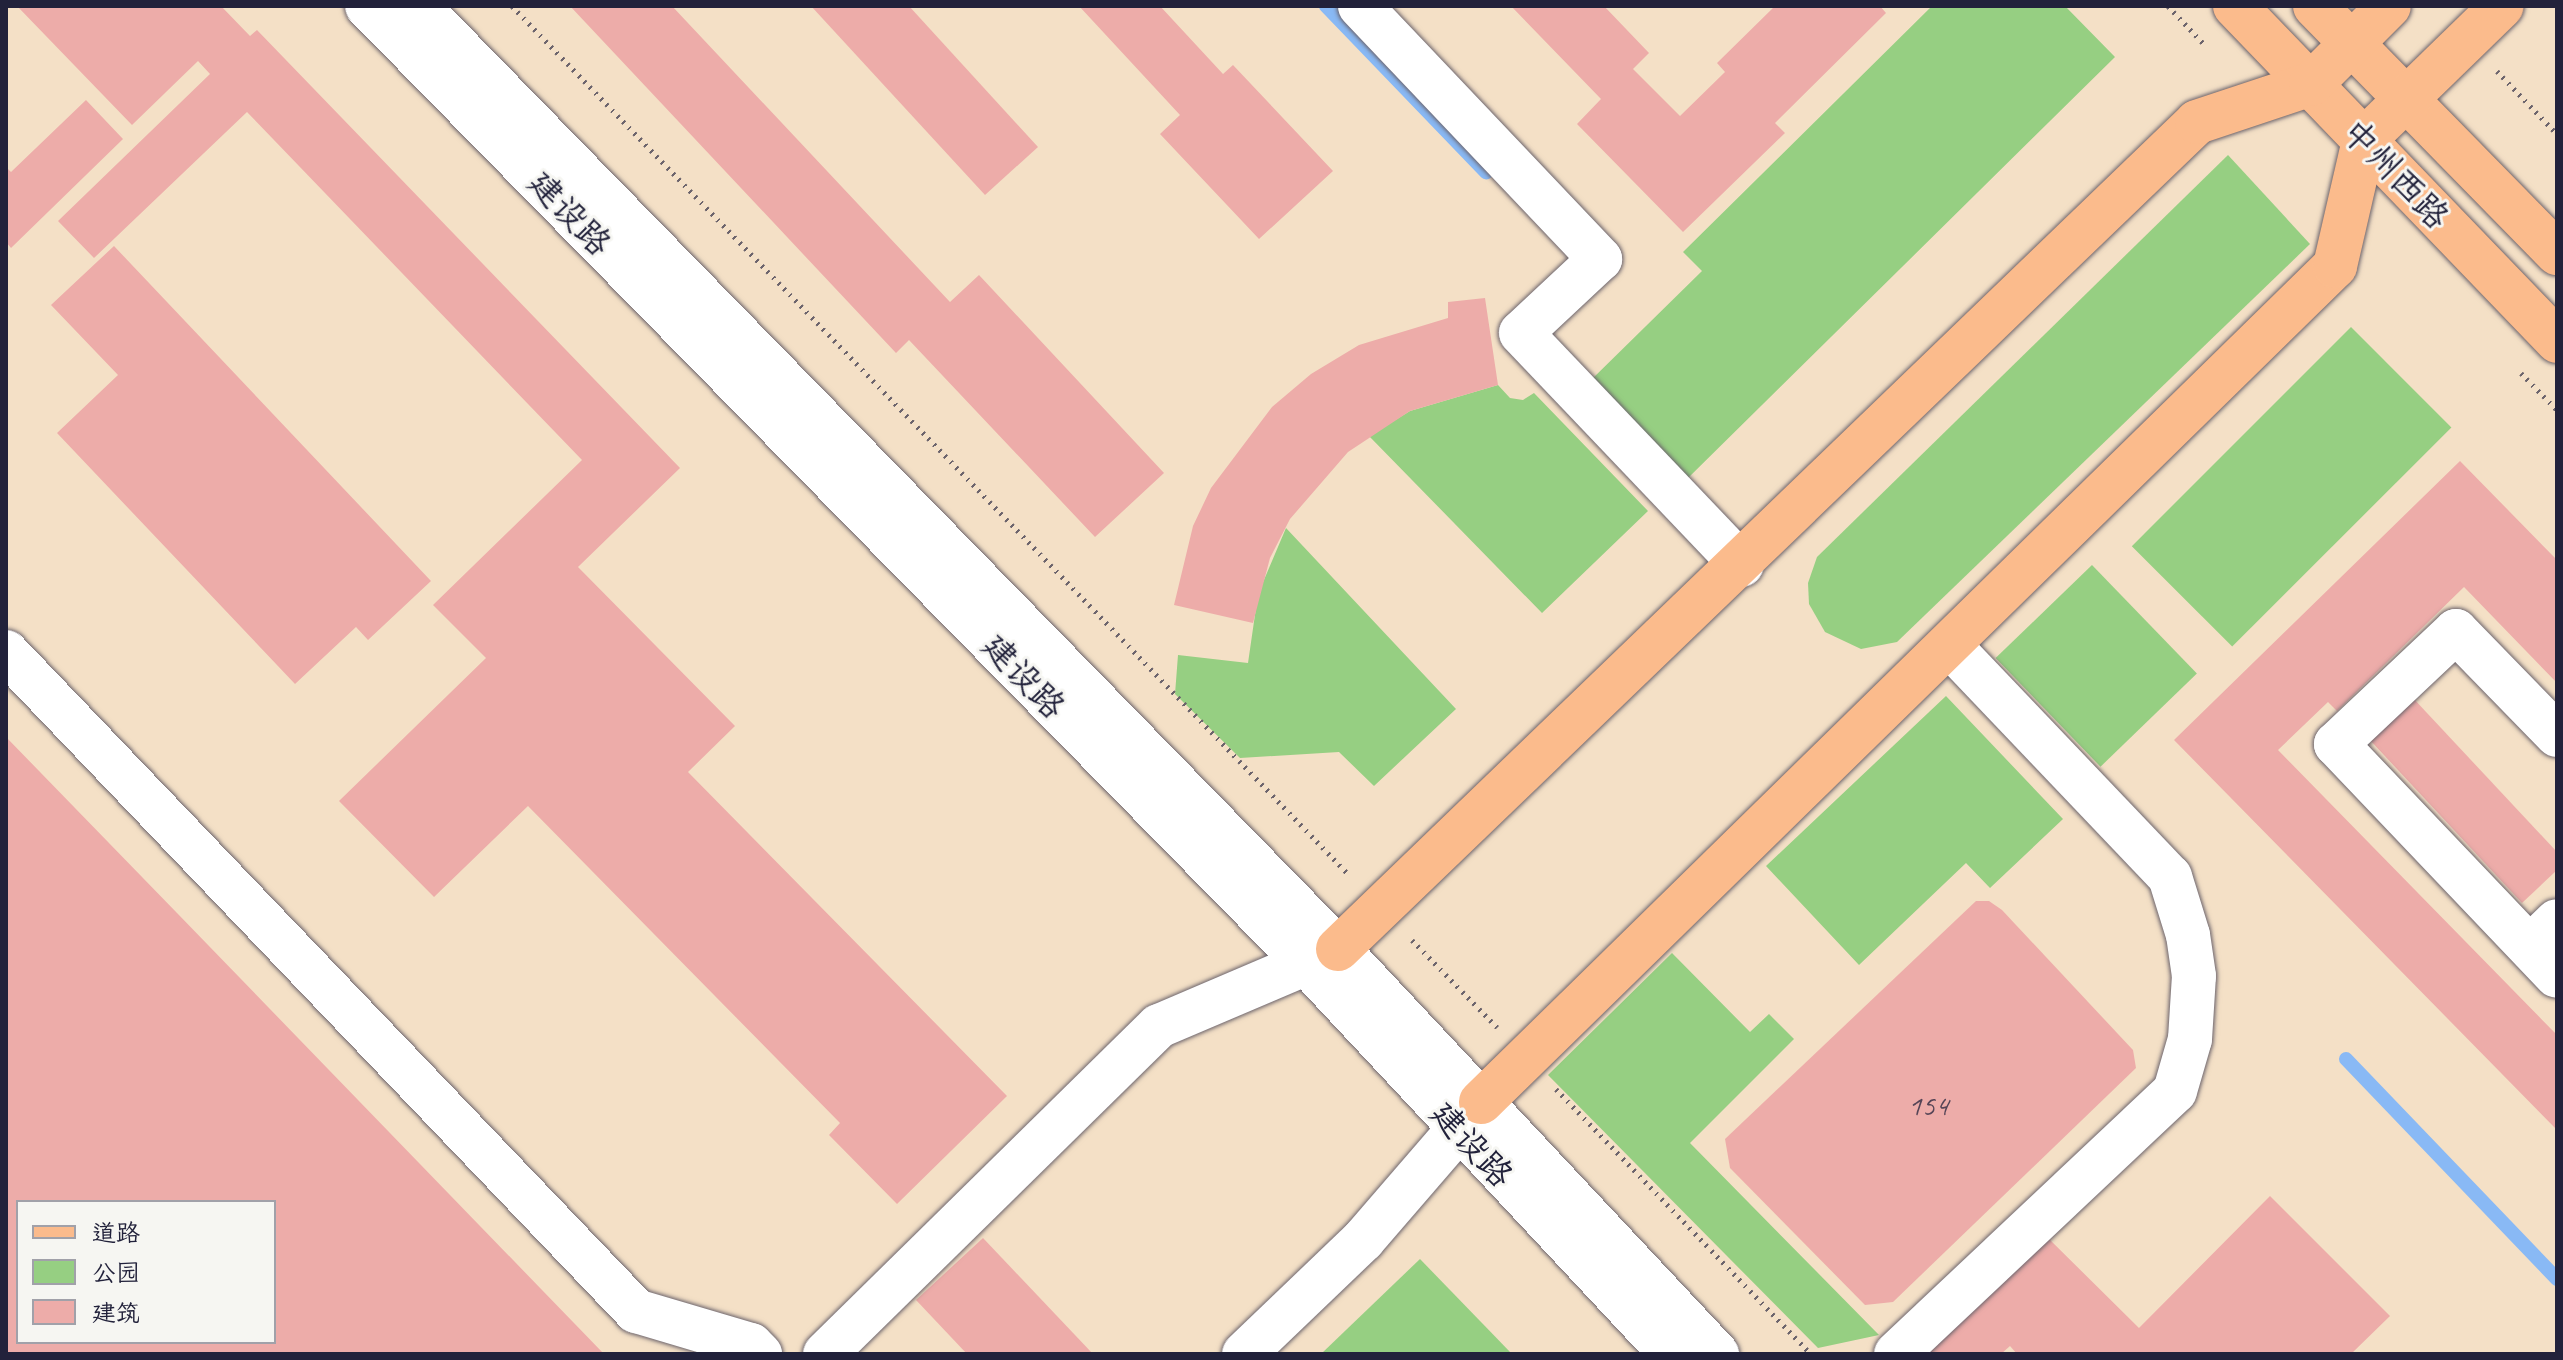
<!DOCTYPE html>
<html>
<head>
<meta charset="utf-8">
<style>
	body { margin:0 }
	#map { position:relative; width:2563px; height:1360px; overflow:hidden; background:#f4e0c6; font-family:Caveat,"LXGW WenKai TC",sans-serif }
	div>[style] { position:absolute }
	.green>* { inset:0; background:#96cf82; transform-origin:0 0 }
	.stream>* { height:14px; margin:-7px; padding:0 7px; transform-origin:7px; border-radius:7px; background:#89b9f5 }
	.building>* { inset:0; background:#edaca9 }
	.path>* { height:5px; margin-top:-2.5px; transform-origin:0; background:repeating-linear-gradient(90deg,#6c646c 0 2px,transparent 0 8px) }
	.roads { filter:drop-shadow(0 0 2px #6c646c) drop-shadow(0 0 2px #6c646c) }
	.minor>* { height:44px; margin:-22px; padding:0 22px; transform-origin:22px; border-radius:22px; background:#fff }
	.major>* { height:44px; margin:-22px; padding:0 22px; transform-origin:22px; border-radius:22px; background:#fbbb8c }
	span { translate:-50% -50%; white-space:nowrap; text-align:center; line-height:1.15; -webkit-text-stroke:6px #f6f6f2; paint-order:stroke }
	.number-label { font-size:30px; color:#554456 }
	.number-label span { -webkit-text-stroke-width:0 }
	.street-label { font-size:34px; color:#22223b }
	.frame { position:absolute; inset:0; border:8px solid #22223b; pointer-events:none }
	.legend { position:absolute; left:16px; top:1200px; width:260px; height:144px; box-sizing:border-box; background:#f6f6f2; border:2px solid #a1a1a9; margin:0; padding:10px 14px; list-style:none; font-size:24px; color:#22223b }
	.legend li { display:flex; align-items:center; gap:16px; height:40px }
	.legend b { width:40px; border:2px solid #a1a1a9 }
</style>
</head>
<body>
<div id="map">
	<div class="green">
		<i style="clip-path:polygon(1932px 6px,2065px 6px,2115px 57px,1687px 479px,1590px 381px,1702px 271px,1683px 252px)"></i>
		<i style="clip-path:polygon(2228px 155px,2310px 244px,1897px 642px,1861px 649px,1825px 632px,1809px 604px,1808px 583px,1817px 557px)"></i>
		<i style="left:2351px;top:327px;width:142px;height:310px;rotate:45deg"></i>
		<i style="clip-path:polygon(1498px 385px,1510px 398px,1523px 400px,1534px 393px,1648px 511px,1542px 613px,1369px 436px,1410px 411px)"></i>
		<i style="clip-path:polygon(1286px 528px,1456px 709px,1374px 786px,1339px 752px,1240px 758px,1175px 694px,1178px 655px,1248px 663px,1258px 594px)"></i>
		<i style="left:2092px;top:565px;width:151px;height:134px;rotate:46deg"></i>
		<i style="clip-path:polygon(1946px 696px,2063px 819px,1990px 888px,1966px 863px,1859px 965px,1766px 866px)"></i>
		<i style="clip-path:polygon(1672px 953px,1750px 1032px,1769px 1014px,1794px 1039px,1690px 1143px,1879px 1335px,1818px 1348px,1548px 1075px)"></i>
		<i style="clip-path:polygon(1420px 1259px,1512px 1354px,1321px 1354px)"></i>
	</div>
	<div class="stream">
		<i style="left:1326px;top:6px;width:231px;rotate:46.1deg"></i>
		<i style="left:2346px;top:1059px;width:305px;rotate:46.2deg"></i>
	</div>
	<div class="building">
		<i style="clip-path:polygon(17px 6px,221px 6px,250px 36px,257px 30px,680px 468px,578px 567px,735px 726px,688px 772px,1007px 1096px,897px 1204px,829px 1135px,840px 1123px,528px 806px,434px 897px,339px 801px,486px 658px,433px 605px,582px 460px,247px 112px,94px 258px,58px 221px,210px 74px,198px 61px,132px 125px)"></i>
		<i style="clip-path:polygon(570px 6px,672px 6px,950px 302px,979px 275px,1164px 473px,1095px 537px,909px 340px,896px 353px)"></i>
		<i style="clip-path:polygon(811px 6px,909px 6px,1038px 147px,985px 195px)"></i>
		<i style="clip-path:polygon(1079px 6px,1160px 6px,1223px 74px,1233px 65px,1333px 171px,1259px 239px,1160px 134px,1180px 115px)"></i>
		<i style="clip-path:polygon(1511px 6px,1604px 6px,1649px 53px,1633px 69px,1680px 116px,1725px 72px,1717px 63px,1775px 6px,1880px 6px,1886px 13px,1775px 123px,1785px 133px,1683px 232px,1577px 124px,1601px 99px)"></i>
		<i style="clip-path:polygon(86px 100px,123px 139px,11px 248px,6px 242px,6px 167px,11px 172px)"></i>
		<i style="clip-path:polygon(114px 246px,431px 581px,368px 640px,356px 627px,295px 684px,57px 433px,118px 375px,51px 305px)"></i>
		<i style="clip-path:polygon(1485px 298px,1498px 385px,1410px 411px,1348px 452px,1290px 519px,1270px 558px,1253px 623px,1174px 605px,1193px 526px,1211px 488px,1272px 407px,1311px 374px,1359px 345px,1448px 318px,1448px 302px)"></i>
		<i style="clip-path:polygon(2460px 461px,2557px 560px,2557px 683px,2464px 587px,2337px 711px,2328px 702px,2278px 750px,2557px 1035px,2557px 1130px,2174px 740px)"></i>
		<i style="clip-path:polygon(2413px 698px,2557px 852px,2557px 870px,2522px 903px,2369px 739px)"></i>
		<i style="clip-path:polygon(evenodd,6px 737px,177px 913px,604px 1354px,6px 1354px,6px 737px,18px 1202px,274px 1202px,274px 1342px,18px 1342px,18px 1202px)"></i>
		<i style="clip-path:polygon(1976px 901px,1989px 901px,2002px 910px,2133px 1050px,2136px 1068px,1893px 1302px,1865px 1305px,1730px 1168px,1725px 1139px)"></i>
		<i style="clip-path:polygon(2270px 1196px,2390px 1316px,2351px 1354px,2017px 1354px,2010px 1346px,2001px 1354px,1915px 1354px,2043px 1233px,2139px 1328px)"></i>
		<i style="clip-path:polygon(983px 1238px,1093px 1354px,967px 1354px,916px 1300px)"></i>
	</div>
	<div class="path">
		<i style="left:512px;top:6px;width:1207px;rotate:46.07deg"></i>
		<i style="left:2168px;top:6px;width:51px;rotate:46.6deg"></i>
		<i style="left:2497px;top:71px;width:87px;rotate:46.4deg"></i>
		<i style="left:2521px;top:373px;width:52px;rotate:45.8deg"></i>
		<i style="left:1412px;top:940px;width:122px;rotate:45.7deg"></i>
		<i style="left:1556px;top:1089px;width:368px;rotate:46.1deg"></i>
	</div>
	<div class="roads">
		<div class="minor">
			<i style="left:367px;top:6px;width:1341px;rotate:45.54deg"></i>
			<i style="left:1306px;top:963px;width:535px;rotate:46.97deg"></i>
			<i style="left:418px;top:6px;width:1317px;rotate:45.71deg"></i>
			<i style="left:1338px;top:949px;width:555px;rotate:46.9deg"></i>
			<i style="left:1360px;top:6px;width:349px;rotate:46.5deg"></i>
			<i style="left:1600px;top:259px;width:108px;rotate:136.9deg"></i>
			<i style="left:1521px;top:333px;width:320px;rotate:46.4deg"></i>
			<i style="left:6px;top:652px;width:912px;rotate:46.29deg"></i>
			<i style="left:636px;top:1311px;width:120px;rotate:16.5deg"></i>
			<i style="left:751px;top:1345px;width:13px;rotate:45deg"></i>
			<i style="left:2557px;top:735px;width:145px;rotate:-134.2deg"></i>
			<i style="left:2456px;top:631px;width:165px;rotate:136.7deg"></i>
			<i style="left:2336px;top:744px;width:320px;rotate:46.4deg"></i>
			<i style="left:2530px;top:947px;width:37px;rotate:-44deg"></i>
			<i style="left:825px;top:1354px;width:468px;rotate:-44.5deg"></i>
			<i style="left:1159px;top:1026px;width:184px;rotate:-23.1deg"></i>
			<i style="left:1244px;top:1354px;width:165px;rotate:-43.8deg"></i>
			<i style="left:1363px;top:1240px;width:173px;rotate:-49.2deg"></i>
			<i style="left:1896px;top:1354px;width:383px;rotate:-43.3deg"></i>
			<i style="left:2175px;top:1091px;width:54px;rotate:-73.9deg"></i>
			<i style="left:2190px;top:1039px;width:63px;rotate:-86.4deg"></i>
			<i style="left:2194px;top:976px;width:41px;rotate:-98.3deg"></i>
			<i style="left:2188px;top:935px;width:61px;rotate:-107.2deg"></i>
			<i style="left:2170px;top:877px;width:320px;rotate:-133.6deg"></i>
		</div>
		<div class="major">
			<i style="left:2235px;top:6px;width:465px;rotate:46.1deg"></i>
			<i style="left:2315px;top:6px;width:346px;rotate:45.6deg"></i>
			<i style="left:1338px;top:949px;width:1192px;rotate:-43.91deg"></i>
			<i style="left:2197px;top:122px;width:120px;rotate:-18.4deg"></i>
			<i style="left:2311px;top:84px;width:110px;rotate:-45deg"></i>
			<i style="left:1481px;top:1102px;width:1195px;rotate:-44.39deg"></i>
			<i style="left:2335px;top:266px;width:129px;rotate:-77deg"></i>
			<i style="left:2364px;top:140px;width:192px;rotate:-44.2deg"></i>
		</div>
	</div>
	<div class="number-label">
		<span style="left:1928px;top:1105px">154</span>
	</div>
	<div class="street-label">
		<span style="left:2396px;top:174px;rotate:46deg">中州西路</span>
		<span style="left:570px;top:213px;rotate:46deg">建设路</span>
		<span style="left:1024px;top:676px;rotate:46deg">建设路</span>
		<span style="left:1472px;top:1144px;rotate:47deg">建设路</span>
	</div>
	<div class="frame"></div>
	<ul class="legend">
	<li><b style="height:10px;background:#fbbb8c"></b>道路</li>
	<li><b style="height:22px;background:#96cf82"></b>公园</li>
	<li><b style="height:22px;background:#edaca9"></b>建筑</li>
	</ul>
</div>
</body>
</html>
